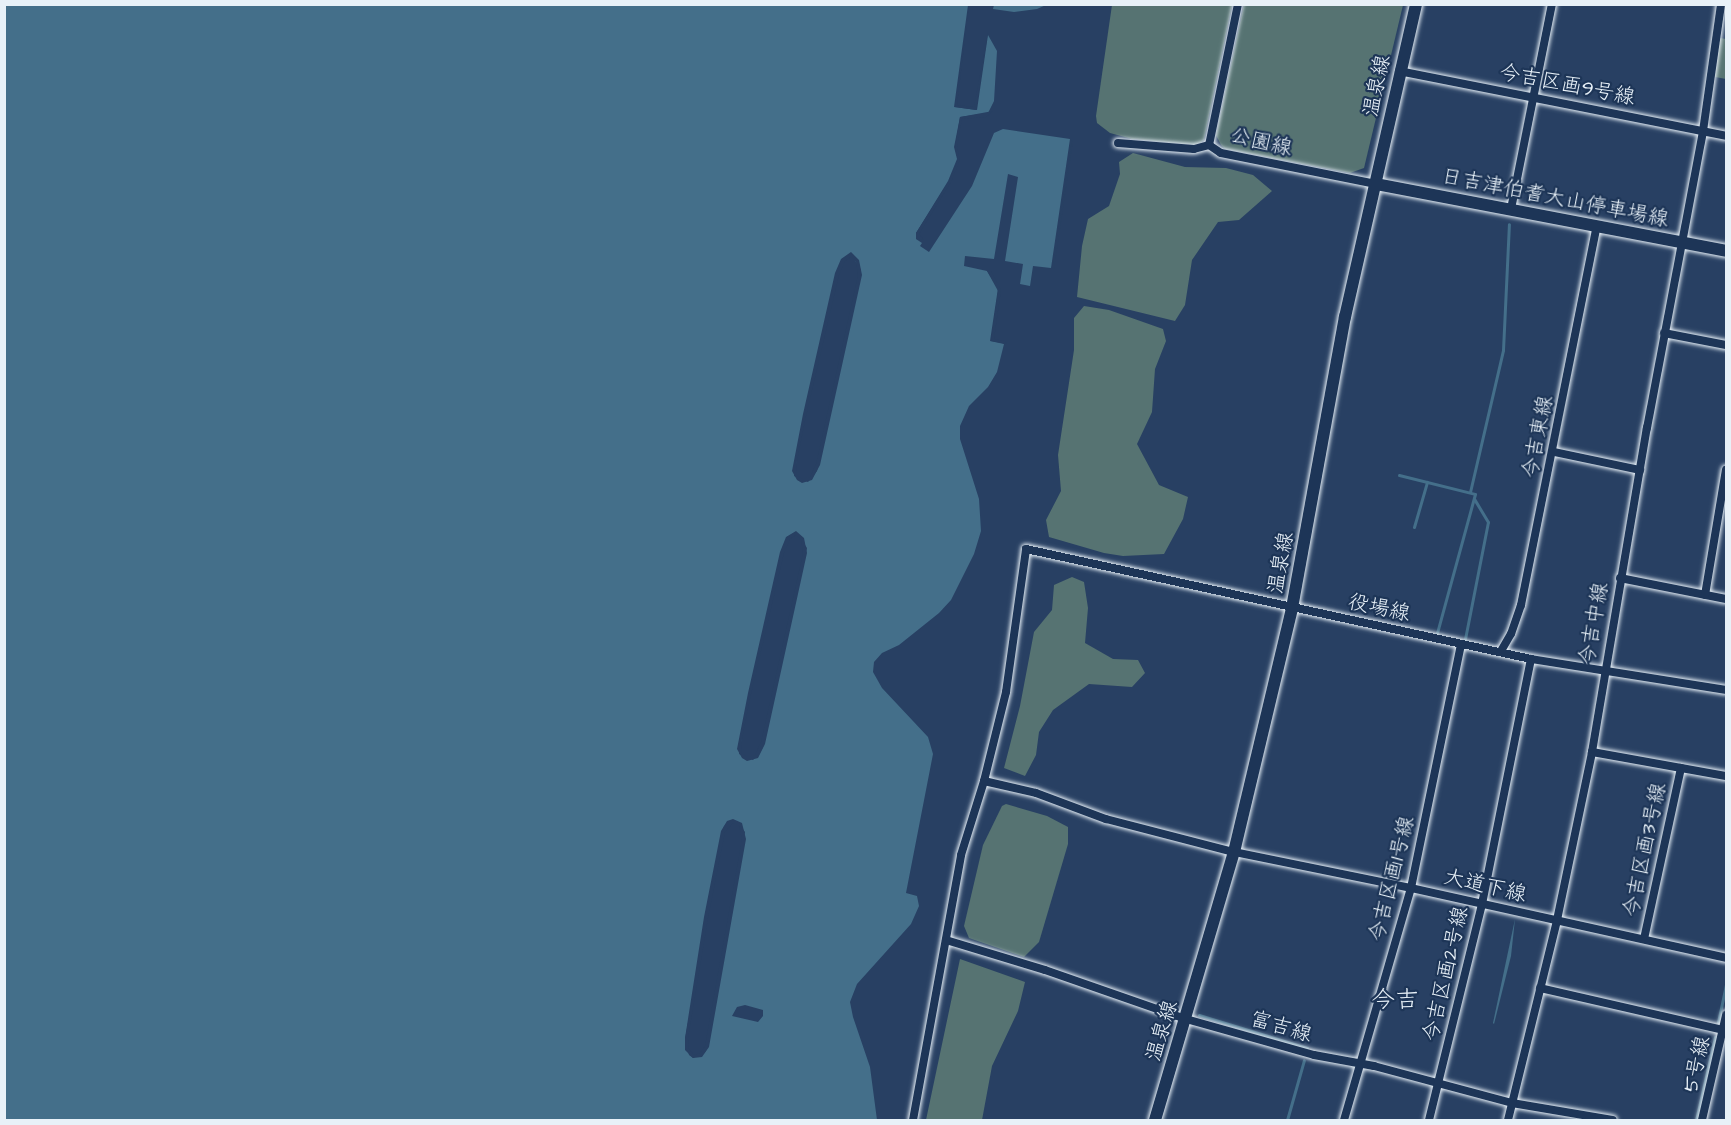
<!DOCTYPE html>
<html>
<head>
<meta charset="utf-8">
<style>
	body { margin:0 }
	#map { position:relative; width:1731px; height:1125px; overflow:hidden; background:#284063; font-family:"Architects Daughter","Klee One",sans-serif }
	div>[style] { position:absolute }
	.green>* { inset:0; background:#567372 }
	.water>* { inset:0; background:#446f8a }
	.pier>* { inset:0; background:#284063 }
	.stream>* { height:3px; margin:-1.5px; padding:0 1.5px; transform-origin:1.5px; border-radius:1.5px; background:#446f8a }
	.roads { filter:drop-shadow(0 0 2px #e8f1f8) drop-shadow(0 0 2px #e8f1f8) }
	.street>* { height:8px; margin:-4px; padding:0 4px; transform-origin:4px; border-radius:4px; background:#1d3557 }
	.secondary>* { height:12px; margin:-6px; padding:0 6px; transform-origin:6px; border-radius:6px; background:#1d3557 }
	span { translate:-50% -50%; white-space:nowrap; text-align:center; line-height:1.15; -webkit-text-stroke:4.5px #1d3557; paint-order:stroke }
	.street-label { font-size:21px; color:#e8f1f8 }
	.quarter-label { font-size:24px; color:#e8f1f8 }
	.frame { position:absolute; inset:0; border:6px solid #e8f1f8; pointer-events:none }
</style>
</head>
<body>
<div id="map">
	<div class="green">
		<i style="clip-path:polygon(1244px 4px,1403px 5px,1364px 168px,1350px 173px,1225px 149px,1221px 145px,1216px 135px)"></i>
		<i style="clip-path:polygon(1112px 5px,1232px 5px,1204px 140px,1196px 145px,1132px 139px,1110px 133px,1097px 123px,1096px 116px)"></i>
		<i style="clip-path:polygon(1720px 38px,1726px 39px,1726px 79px,1715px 77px)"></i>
		<i style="clip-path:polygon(1133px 153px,1185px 167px,1226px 168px,1253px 175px,1272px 191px,1239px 220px,1218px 222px,1192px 260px,1185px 305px,1175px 321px,1077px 297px,1082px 246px,1088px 219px,1109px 206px,1120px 174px,1119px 162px)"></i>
		<i style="clip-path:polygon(1084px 306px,1109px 310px,1163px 329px,1166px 341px,1155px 369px,1152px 412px,1137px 444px,1159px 485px,1188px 497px,1183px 519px,1164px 554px,1123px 556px,1104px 553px,1049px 537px,1046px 520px,1061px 491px,1058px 455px,1074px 350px,1074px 318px)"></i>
		<i style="clip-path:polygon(1072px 577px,1084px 582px,1088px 608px,1085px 643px,1113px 659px,1138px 660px,1145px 673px,1132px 687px,1089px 684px,1053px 710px,1039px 732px,1036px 755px,1025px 776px,1004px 768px,1020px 706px,1034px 632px,1052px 610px,1054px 585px)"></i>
		<i style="clip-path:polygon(1006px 804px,1047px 816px,1068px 827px,1068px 844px,1039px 942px,1024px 957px,969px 938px,964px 926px,983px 845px,1002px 806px)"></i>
		<i style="clip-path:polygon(960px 959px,1025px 982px,1018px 1011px,992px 1066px,982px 1120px,926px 1120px)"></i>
	</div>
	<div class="water">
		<i style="clip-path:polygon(evenodd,5px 5px,968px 5px,954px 107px,977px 110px,988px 35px,997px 51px,994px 101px,988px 113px,960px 117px,954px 147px,957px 159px,948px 181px,916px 233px,916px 239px,922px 243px,920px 246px,929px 252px,972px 186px,994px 133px,1003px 129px,1070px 139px,1051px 268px,1033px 266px,1030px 286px,1020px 284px,1023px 264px,1005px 261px,1018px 177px,1008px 174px,994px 259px,965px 256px,964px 266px,987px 271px,998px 288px,990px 341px,1004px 344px,997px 372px,988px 387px,969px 406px,960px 426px,960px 439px,979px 499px,981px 531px,974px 554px,951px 600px,939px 613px,899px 645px,882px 653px,874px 662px,873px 672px,882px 688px,928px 737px,933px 754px,906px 893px,917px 896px,919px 906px,911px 924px,857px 984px,850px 1002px,853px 1017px,870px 1067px,877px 1120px,5px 1120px,5px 5px,851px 254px,861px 270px,817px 471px,808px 482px,794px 476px,804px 415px,842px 259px,851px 254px,5px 5px,796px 532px,807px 548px,762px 749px,753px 760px,739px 754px,749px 693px,787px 537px,796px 532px,5px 5px,737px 821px,745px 832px,706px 1051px,693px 1058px,689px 1055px,685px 1039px,724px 826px,737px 821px,5px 5px,745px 1005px,763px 1010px,763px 1016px,758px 1022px,732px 1016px,737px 1007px,745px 1005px)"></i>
		<i style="clip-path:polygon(994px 5px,994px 4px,1046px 5px,1037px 9px,1014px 12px,993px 9px)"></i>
		<i style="clip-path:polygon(1515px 919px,1511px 956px,1494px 1024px,1493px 1023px)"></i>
	</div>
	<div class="pier">
		<i style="clip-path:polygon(969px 5px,957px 105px,974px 107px,988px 32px,976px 110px,955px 107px)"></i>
		<i style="clip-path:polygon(993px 111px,986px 117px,962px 119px,957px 147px,960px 160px,951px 182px,919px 234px,924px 240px,916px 239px,916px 233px,949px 181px,958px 160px,955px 147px,960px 117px)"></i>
		<i style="clip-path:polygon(1072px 140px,1073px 140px,1054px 269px,1052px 269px)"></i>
		<i style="clip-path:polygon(evenodd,851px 252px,859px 260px,862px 275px,820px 465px,812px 480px,802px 483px,797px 480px,792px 471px,803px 414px,835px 273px,841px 259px,851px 252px,851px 257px,856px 262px,858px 275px,816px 464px,810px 477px,802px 479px,797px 475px,796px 466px,806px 416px,839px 275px,845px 261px,851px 257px)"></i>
		<i style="clip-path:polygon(987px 271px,991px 271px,1001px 290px,994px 339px,1005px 341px,1007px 344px,991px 341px,998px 291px)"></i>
		<i style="clip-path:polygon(evenodd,796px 531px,804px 538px,807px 553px,765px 744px,758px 758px,747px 761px,742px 758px,737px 749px,748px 693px,780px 552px,786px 537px,796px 531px,796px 535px,801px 540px,803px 553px,761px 742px,755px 755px,747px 757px,742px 753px,741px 744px,751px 694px,784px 553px,790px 539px,796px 535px)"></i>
		<i style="clip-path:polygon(evenodd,733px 819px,742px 823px,746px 839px,709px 1047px,702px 1057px,693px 1058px,685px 1050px,685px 1038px,704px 917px,721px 831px,727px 821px,733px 819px,733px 823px,739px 826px,742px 839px,705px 1046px,700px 1053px,694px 1055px,689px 1049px,688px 1039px,708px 918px,725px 832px,733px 823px)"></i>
	</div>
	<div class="stream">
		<i style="left:1399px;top:475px;width:78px;rotate:14deg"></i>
		<i style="left:1475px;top:494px;width:144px;rotate:105.3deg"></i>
		<i style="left:1470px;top:492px;width:146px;rotate:-76.9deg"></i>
		<i style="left:1503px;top:350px;width:126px;rotate:-87.3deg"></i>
		<i style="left:1414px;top:527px;width:47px;rotate:-73.9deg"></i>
		<i style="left:1465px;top:639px;width:119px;rotate:-78.9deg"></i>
		<i style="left:1488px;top:522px;width:27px;rotate:-121deg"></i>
		<i style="left:1199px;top:1015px;width:113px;rotate:17deg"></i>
		<i style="left:1718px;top:1022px;width:39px;rotate:-78deg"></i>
		<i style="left:1287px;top:1120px;width:62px;rotate:-74.2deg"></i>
		<i style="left:1696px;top:1120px;width:85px;rotate:-77.1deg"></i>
	</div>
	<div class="roads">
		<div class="street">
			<i style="left:1238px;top:4px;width:144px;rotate:101.6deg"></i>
			<i style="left:1209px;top:145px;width:14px;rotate:34deg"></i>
			<i style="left:1221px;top:153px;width:158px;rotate:11.3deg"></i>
			<i style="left:1399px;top:71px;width:333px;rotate:11.2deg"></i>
			<i style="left:1118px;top:143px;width:76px;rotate:4.5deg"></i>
			<i style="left:1194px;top:149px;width:16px;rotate:-15deg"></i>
			<i style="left:1511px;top:209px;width:209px;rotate:-78.7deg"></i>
			<i style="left:1664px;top:333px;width:63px;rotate:11deg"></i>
			<i style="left:1554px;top:452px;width:88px;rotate:11.8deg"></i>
			<i style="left:1620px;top:578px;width:108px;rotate:11.2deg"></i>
			<i style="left:1705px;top:595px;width:127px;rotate:-80.5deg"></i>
			<i style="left:1501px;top:651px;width:20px;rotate:-60deg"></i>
			<i style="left:1511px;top:634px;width:31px;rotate:-71deg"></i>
			<i style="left:1521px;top:605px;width:387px;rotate:-78.7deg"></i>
			<i style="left:1592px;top:752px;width:136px;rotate:10.2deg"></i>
			<i style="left:984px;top:781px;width:53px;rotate:13deg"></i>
			<i style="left:1036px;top:793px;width:75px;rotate:20.4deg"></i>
			<i style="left:1106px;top:819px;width:132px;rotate:14.5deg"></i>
			<i style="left:1234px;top:852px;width:181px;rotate:11.5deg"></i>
			<i style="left:1411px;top:888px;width:323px;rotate:12.5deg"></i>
			<i style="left:1644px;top:939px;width:175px;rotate:-77.8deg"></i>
			<i style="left:946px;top:940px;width:103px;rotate:16.9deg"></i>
			<i style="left:1045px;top:970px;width:149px;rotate:19.2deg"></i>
			<i style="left:1186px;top:1019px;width:133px;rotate:15.7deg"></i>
			<i style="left:1314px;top:1055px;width:61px;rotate:10.4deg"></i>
			<i style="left:1374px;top:1066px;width:143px;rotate:15deg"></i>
			<i style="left:1512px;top:1103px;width:102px;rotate:9.6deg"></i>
			<i style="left:1540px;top:988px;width:188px;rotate:12.9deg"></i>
			<i style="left:913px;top:1120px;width:269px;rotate:-79.7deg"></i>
			<i style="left:961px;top:855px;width:77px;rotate:-72.7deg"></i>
			<i style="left:984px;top:781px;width:92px;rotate:-76.1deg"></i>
			<i style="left:1006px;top:692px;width:144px;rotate:-82deg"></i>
			<i style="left:1026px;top:549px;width:517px;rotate:12.29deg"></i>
			<i style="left:1531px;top:659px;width:197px;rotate:9deg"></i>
			<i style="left:1344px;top:1120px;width:241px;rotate:-73.9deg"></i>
			<i style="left:1411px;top:888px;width:249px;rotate:-78.4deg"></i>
			<i style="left:1429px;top:1120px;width:222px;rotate:-76.2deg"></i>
			<i style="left:1482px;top:904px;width:250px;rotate:-78.7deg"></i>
			<i style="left:1508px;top:1120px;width:206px;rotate:-76.2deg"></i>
			<i style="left:1557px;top:920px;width:172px;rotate:-78.2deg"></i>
			<i style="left:1592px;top:752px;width:329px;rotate:-80.4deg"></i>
			<i style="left:1647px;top:428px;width:302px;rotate:-79.3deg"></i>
			<i style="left:1703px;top:131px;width:128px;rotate:-81.9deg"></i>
			<i style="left:1702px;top:1120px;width:108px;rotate:-77.1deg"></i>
		</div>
		<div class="secondary">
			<i style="left:1376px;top:184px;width:356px;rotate:10.8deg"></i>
			<i style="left:1155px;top:1120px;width:279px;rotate:-73.6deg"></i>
			<i style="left:1234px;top:852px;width:251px;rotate:-76.6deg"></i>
			<i style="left:1292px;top:608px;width:296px;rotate:-79.7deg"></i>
			<i style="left:1345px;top:317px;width:321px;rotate:-77.2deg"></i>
		</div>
	</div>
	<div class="street-label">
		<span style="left:1567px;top:85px;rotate:11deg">今吉区画9号線</span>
		<span style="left:1377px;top:86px;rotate:-78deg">温泉線</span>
		<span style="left:1261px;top:142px;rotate:13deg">公園線</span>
		<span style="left:1555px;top:198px;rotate:11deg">日吉津伯耆大山停車場線</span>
		<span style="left:1538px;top:437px;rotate:-79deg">今吉東線</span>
		<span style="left:1281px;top:563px;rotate:-80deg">温泉線</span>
		<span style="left:1379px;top:608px;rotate:12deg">役場線</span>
		<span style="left:1594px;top:624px;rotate:-80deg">今吉中線</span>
		<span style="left:1645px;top:850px;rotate:-78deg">今吉区画3号線</span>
		<span style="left:1392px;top:879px;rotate:-76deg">今吉区画1号線</span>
		<span style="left:1485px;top:886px;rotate:13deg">大道下線</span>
		<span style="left:1446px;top:974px;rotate:-77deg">今吉区画2号線</span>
		<span style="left:1281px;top:1027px;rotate:16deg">富吉線</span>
		<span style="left:1162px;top:1031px;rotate:-73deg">温泉線</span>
		<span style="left:1697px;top:1064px;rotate:-77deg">5号線</span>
	</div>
	<div class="quarter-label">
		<span style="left:1395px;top:1001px">今吉</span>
	</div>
	<div class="frame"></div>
</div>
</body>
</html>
